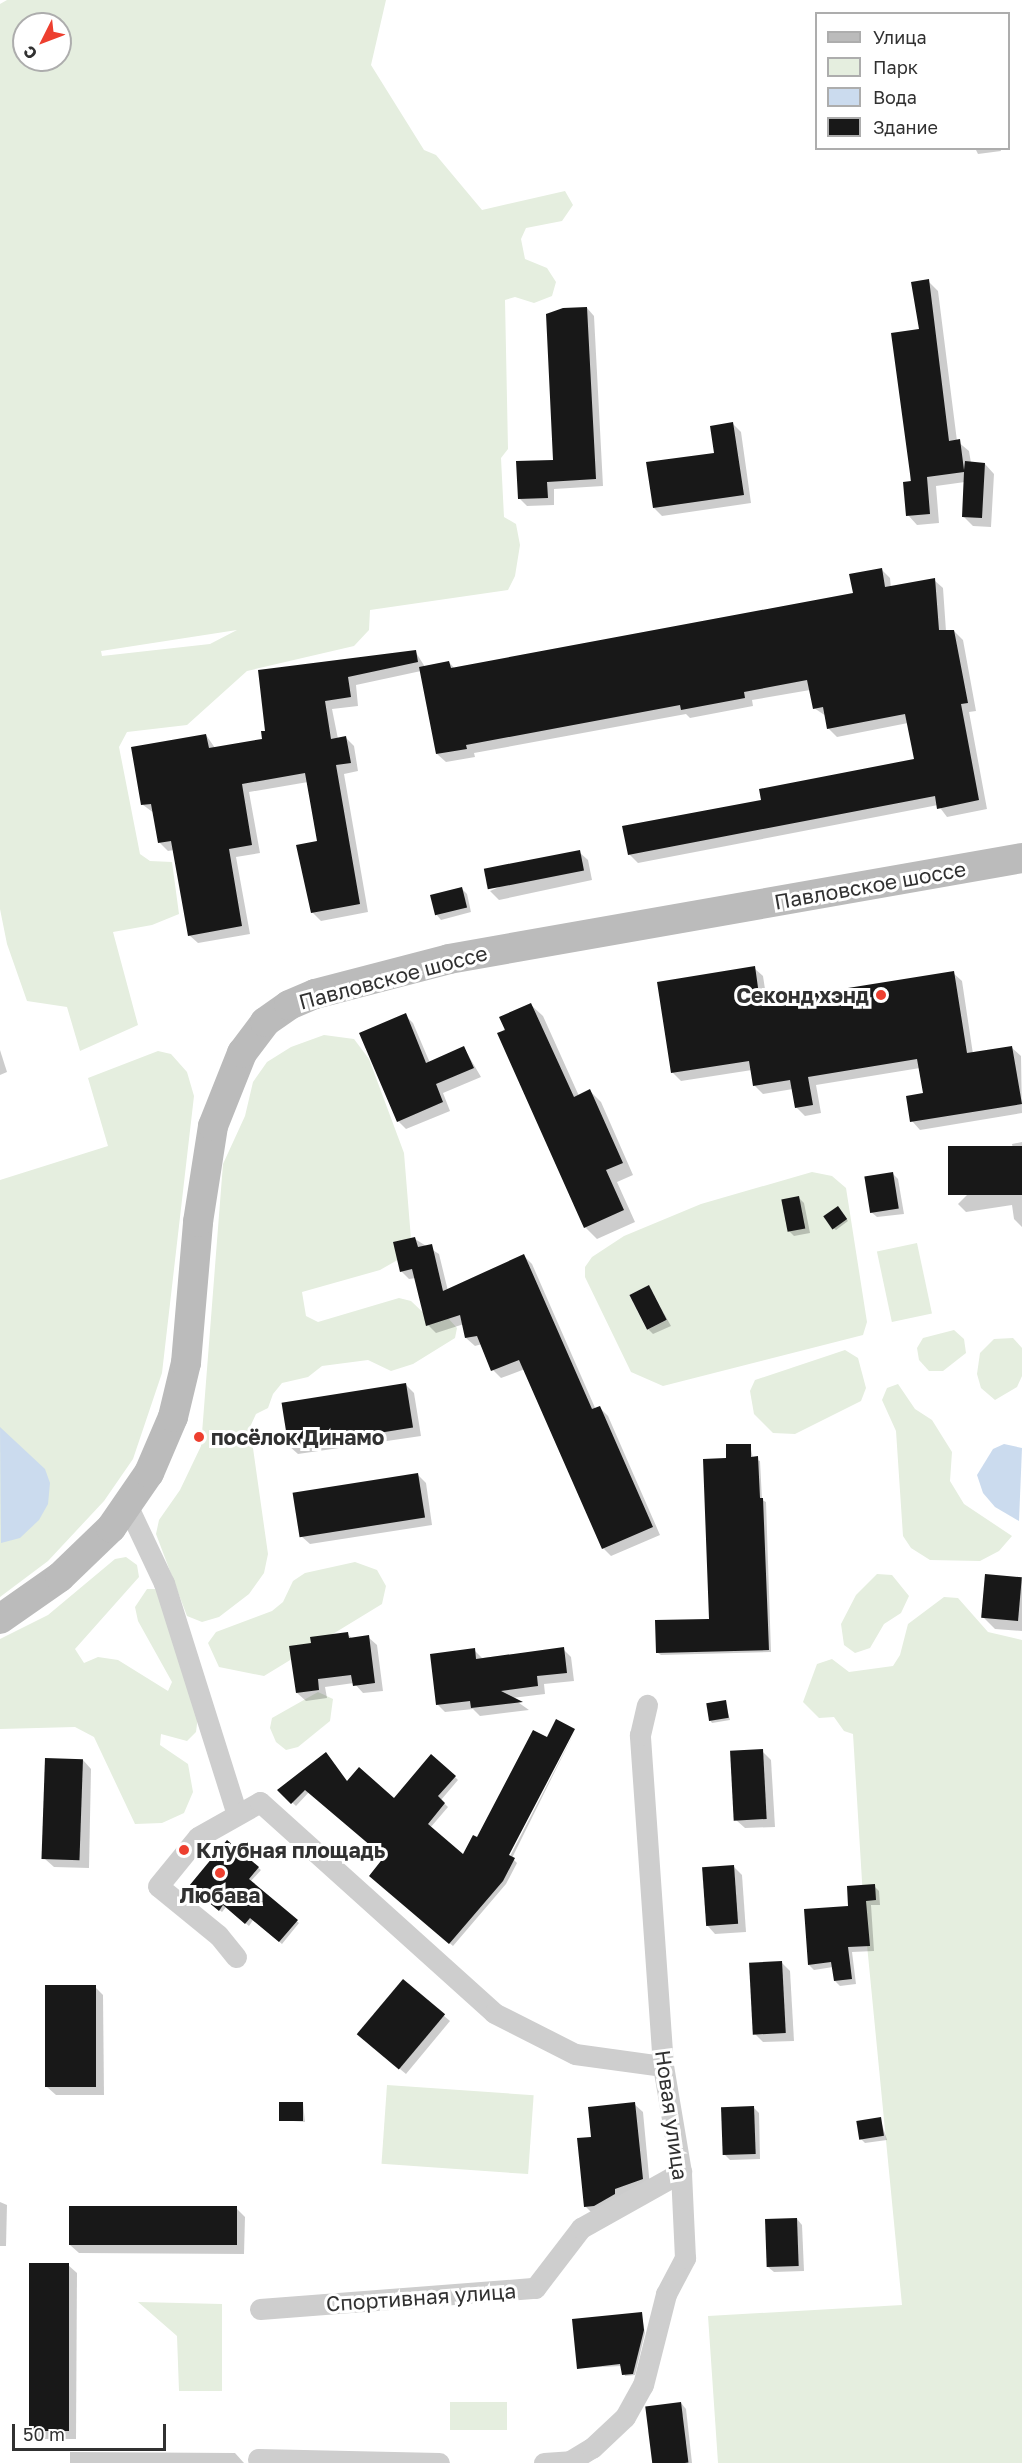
<!DOCTYPE html>
<html>
<head>
<meta charset="utf-8">
<style>
	body { margin:0 }
	#map { position:relative; width:1022px; height:2463px; overflow:hidden; background:#fff; font-family:"Golos Text",sans-serif }
	div>[style] { position:absolute }
	.green>* { inset:0; background:#e5eedf; transform-origin:0 0 }
	.water>* { inset:0; background:#cbdbee }
	.shadow>* { inset:0; background:#0003 }
	.building>* { inset:0; background:#181818; transform-origin:0 0 }
	.minor>* { height:21px; margin:-10.5px; padding:0 10.5px; transform-origin:10.5px; border-radius:10.5px; background:#cecece }
	.secondary>* { height:30px; margin:-15px; padding:0 15px; transform-origin:15px; border-radius:15px; background:#bbb }
	.dots>* { width:16px; height:16px; translate:-50% -50%; box-sizing:border-box; border:3px solid #fff; border-radius:50% }
	span { translate:-50% -50%; white-space:nowrap; text-align:center; line-height:1.15; -webkit-text-stroke:6px #fff; paint-order:stroke }
	.street-label { font-size:21px; color:#313131 }
	.poi-label { font-size:21px; color:#313131; font-weight:700 }
	.right { translate:-100% -50%; text-align:right }
	.left { translate:0 -50%; text-align:left }
	.legend { position:absolute; left:815px; top:12px; width:195px; height:138px; box-sizing:border-box; background:#fff; border:2px solid #adadad; margin:0; padding:8px 10px; list-style:none; font-size:18px; color:#313131 }
	.legend li { display:flex; align-items:center; gap:12px; height:30px }
	.legend b { width:30px; border:2px solid #adadad }
	.north { position:absolute; left:12px; top:12px; width:60px; height:60px; box-sizing:border-box; background:#fff; border:2px solid #adadad; border-radius:50%; rotate:228deg; font-size:16px; font-weight:700; line-height:24px; text-align:center; color:#313131 }
	.north::after { content:''; display:block; margin:auto; width:21px; height:27px; background:#ed3f2f; clip-path:polygon(50% 0,100% 100%,50% 72%,0 100%) }
	.scale { position:absolute; left:12px; top:2424px; width:154px; height:27px; box-sizing:border-box; border:3px solid #313131; border-top:0; padding-left:8px; font-size:18px; line-height:21px; white-space:nowrap; color:#313131; -webkit-text-stroke:4px #fff; paint-order:stroke }
</style>
</head>
<body>
<div id="map">
	<div class="green">
		<i style="clip-path:polygon(evenodd,7px 0,386px 0,371px 65px,424px 150px,436px 155px,482px 210px,565px 191px,573px 205px,562px 221px,526px 228px,521px 239px,525px 259px,547px 268px,556px 282px,552px 296px,534px 303px,515px 297px,505px 300px,508px 449px,501px 458px,504px 517px,516px 524px,520px 545px,515px 576px,508px 590px,370px 610px,369px 630px,354px 646px,247px 671px,187px 725px,127px 732px,119px 747px,140px 854px,150px 861px,172px 862px,179px 914px,152px 925px,113px 932px,138px 1025px,80px 1051px,67px 1007px,27px 1001px,7px 944px,0 909px,0 4px,7px 0,24px 24px,60px 24px,60px 60px,24px 60px,24px 24px,7px 0,237px 630px,210px 644px,102px 656px,101px 651px,237px 630px)"></i>
		<i style="clip-path:polygon(324px 1035px,354px 1039px,369px 1059px,404px 1153px,411px 1239px,401px 1258px,380px 1270px,302px 1292px,306px 1316px,318px 1322px,399px 1298px,411px 1301px,430px 1319px,447px 1317px,457px 1328px,455px 1338px,413px 1364px,391px 1371px,368px 1360px,322px 1366px,308px 1377px,282px 1383px,273px 1394px,268px 1408px,256px 1414px,250px 1427px,268px 1554px,264px 1573px,249px 1594px,219px 1617px,202px 1622px,187px 1616px,156px 1534px,159px 1520px,180px 1490px,201px 1446px,223px 1164px,245px 1116px,253px 1082px,267px 1062px,291px 1047px)"></i>
		<i style="clip-path:polygon(158px 1051px,171px 1054px,187px 1072px,194px 1096px,162px 1373px,133px 1459px,104px 1501px,48px 1561px,0 1597px,0 1180px,108px 1146px,88px 1078px)"></i>
		<i style="clip-path:polygon(evenodd,812px 1172px,832px 1176px,846px 1188px,867px 1322px,863px 1335px,663px 1386px,631px 1372px,585px 1277px,585px 1267px,592px 1257px,624px 1236px,701px 1204px,812px 1172px,649px 1285px,667px 1320px,647px 1330px,629px 1295px,649px 1285px)"></i>
		<i style="left:917px;top:1243px;width:72px;height:41px;rotate:78deg"></i>
		<i style="clip-path:polygon(954px 1330px,964px 1339px,966px 1353px,943px 1371px,929px 1371px,919px 1360px,917px 1348px,923px 1338px)"></i>
		<i style="clip-path:polygon(1013px 1338px,1022px 1348px,1022px 1376px,1017px 1387px,995px 1400px,981px 1388px,977px 1374px,980px 1353px,994px 1339px)"></i>
		<i style="clip-path:polygon(845px 1350px,858px 1358px,866px 1388px,861px 1401px,795px 1434px,773px 1433px,754px 1414px,750px 1391px,755px 1380px)"></i>
		<i style="clip-path:polygon(898px 1384px,915px 1409px,932px 1420px,952px 1452px,950px 1481px,964px 1504px,1012px 1536px,999px 1551px,980px 1561px,930px 1560px,911px 1548px,903px 1536px,896px 1431px,882px 1400px,887px 1388px)"></i>
		<i style="clip-path:polygon(126px 1557px,137px 1565px,139px 1577px,75px 1649px,84px 1663px,98px 1657px,118px 1660px,168px 1691px,172px 1682px,138px 1621px,135px 1607px,147px 1589px,162px 1589px,199px 1708px,196px 1732px,187px 1741px,161px 1734px,160px 1745px,188px 1764px,193px 1792px,184px 1813px,162px 1823px,135px 1824px,94px 1737px,75px 1727px,0 1729px,0 1639px,48px 1615px,115px 1559px)"></i>
		<i style="clip-path:polygon(355px 1562px,377px 1570px,386px 1586px,382px 1604px,264px 1676px,219px 1667px,208px 1643px,216px 1632px,272px 1611px,283px 1602px,293px 1581px,305px 1573px)"></i>
		<i style="clip-path:polygon(877px 1574px,892px 1575px,909px 1596px,901px 1613px,884px 1624px,870px 1648px,855px 1653px,844px 1645px,841px 1624px,856px 1595px)"></i>
		<i style="clip-path:polygon(944px 1597px,958px 1598px,988px 1632px,1022px 1640px,1022px 2463px,718px 2463px,708px 2316px,902px 2305px,864px 1914px,853px 1734px,844px 1731px,834px 1717px,819px 1718px,803px 1702px,817px 1664px,832px 1659px,849px 1672px,893px 1666px,900px 1655px,908px 1624px)"></i>
		<i style="clip-path:polygon(318px 1692px,333px 1699px,330px 1721px,298px 1747px,286px 1750px,276px 1742px,270px 1728px,272px 1718px)"></i>
		<i style="left:387px;top:2085px;width:147px;height:79px;rotate:4deg"></i>
		<i style="clip-path:polygon(138px 2302px,222px 2304px,222px 2391px,179px 2391px,177px 2336px)"></i>
		<i style="left:450px;top:2402px;width:57px;height:28px"></i>
	</div>
	<div class="water">
		<i style="clip-path:polygon(0 1427px,45px 1469px,50px 1483px,48px 1504px,39px 1520px,20px 1538px,1px 1543px)"></i>
		<i style="clip-path:polygon(1004px 1444px,1022px 1448px,1019px 1521px,995px 1507px,983px 1493px,977px 1475px,993px 1449px)"></i>
	</div>
	<div class="shadow">
		<i style="clip-path:polygon(975px 148px,1000px 148px,1001px 151px,978px 154px)"></i>
		<i style="clip-path:polygon(928px 281px,938px 291px,957px 441px,969px 451px,971px 463px,985px 464px,994px 474px,991px 527px,973px 526px,963px 516px,965px 482px,936px 486px,939px 523px,917px 525px,908px 515px,920px 331px)"></i>
		<i style="clip-path:polygon(587px 308px,594px 316px,603px 486px,554px 489px,554px 505px,527px 506px,519px 498px,554px 461px)"></i>
		<i style="clip-path:polygon(733px 424px,741px 432px,751px 503px,662px 516px,654px 508px,715px 454px)"></i>
		<i style="clip-path:polygon(881px 569px,890px 578px,891px 588px,934px 580px,943px 588px,946px 631px,954px 631px,963px 640px,976px 711px,969px 712px,987px 809px,947px 817px,938px 805px,638px 863px,629px 854px,763px 802px,915px 760px,908px 723px,837px 737px,828px 728px,826px 716px,814px 708px,810px 690px,752px 700px,753px 706px,690px 718px,686px 714px,474px 753px,475px 757px,446px 762px,437px 754px,421px 671px,356px 685px,358px 706px,332px 709px,338px 739px,346px 738px,354px 746px,358px 771px,344px 774px,368px 912px,321px 921px,312px 912px,318px 842px,308px 782px,249px 792px,260px 853px,236px 857px,250px 934px,198px 943px,189px 935px,174px 850px,168px 851px,159px 842px,154px 813px,143px 805px,206px 735px,215px 748px,264px 740px,267px 732px,259px 672px,415px 651px,425px 667px,449px 662px,455px 669px,855px 594px)"></i>
		<i style="clip-path:polygon(579px 852px,588px 860px,592px 880px,499px 900px,490px 891px)"></i>
		<i style="clip-path:polygon(462px 889px,467px 894px,471px 912px,441px 920px,436px 914px)"></i>
		<i style="clip-path:polygon(754px 968px,763px 976px,767px 1002px,953px 973px,962px 981px,973px 1054px,1012px 1048px,1021px 1056px,1022px 1113px,920px 1130px,912px 1121px,924px 1094px,920px 1068px,816px 1085px,821px 1113px,805px 1116px,796px 1107px,793px 1089px,763px 1094px,754px 1085px,752px 1070px,681px 1081px,673px 1073px,658px 983px)"></i>
		<i style="clip-path:polygon(531px 1005px,543px 1016px,579px 1096px,590px 1091px,601px 1102px,633px 1175px,617px 1182px,635px 1222px,597px 1239px,585px 1227px,499px 1034px)"></i>
		<i style="clip-path:polygon(405px 1015px,413px 1023px,430px 1063px,464px 1048px,481px 1077px,443px 1093px,450px 1111px,406px 1129px,398px 1121px)"></i>
		<i style="clip-path:polygon(0 1050px,7px 1072px,0 1075px)"></i>
		<i style="clip-path:polygon(1022px 1142px,1022px 1227px,1014px 1219px,1012px 1205px,966px 1212px,958px 1204px,1013px 1149px,1012px 1144px)"></i>
		<i style="clip-path:polygon(893px 1174px,898px 1179px,904px 1214px,877px 1217px,871px 1212px)"></i>
		<i style="clip-path:polygon(799px 1198px,804px 1203px,810px 1233px,794px 1236px,789px 1231px)"></i>
		<i style="clip-path:polygon(840px 1210px,848px 1221px,836px 1230px,833px 1228px)"></i>
		<i style="clip-path:polygon(415px 1239px,439px 1254px,448px 1291px,524px 1256px,532px 1264px,596px 1410px,600px 1408px,608px 1416px,660px 1535px,611px 1556px,603px 1548px,525px 1369px,501px 1378px,493px 1370px,482px 1344px,475px 1346px,466px 1338px,464px 1324px,436px 1333px,428px 1325px,416px 1278px,409px 1279px,401px 1271px)"></i>
		<i style="clip-path:polygon(649px 1287px,671px 1326px,653px 1334px,648px 1329px)"></i>
		<i style="clip-path:polygon(405px 1384px,414px 1393px,421px 1436px,298px 1454px,289px 1446px)"></i>
		<i style="clip-path:polygon(750px 1445px,753px 1458px,760px 1461px,762px 1500px,766px 1502px,771px 1652px,661px 1655px,658px 1653px,710px 1620px,728px 1459px)"></i>
		<i style="clip-path:polygon(417px 1474px,426px 1483px,432px 1525px,310px 1544px,301px 1536px)"></i>
		<i style="clip-path:polygon(1022px 1579px,1022px 1631px,995px 1629px,984px 1618px)"></i>
		<i style="clip-path:polygon(347px 1634px,353px 1639px,368px 1637px,377px 1645px,383px 1691px,363px 1693px,354px 1683px,325px 1687px,327px 1698px,306px 1701px,297px 1693px,313px 1644px)"></i>
		<i style="clip-path:polygon(563px 1649px,571px 1657px,574px 1681px,544px 1684px,545px 1694px,512px 1698px,529px 1710px,480px 1716px,473px 1709px,445px 1712px,437px 1704px,474px 1650px,482px 1658px)"></i>
		<i style="clip-path:polygon(725px 1701px,730px 1720px,712px 1723px,710px 1720px)"></i>
		<i style="clip-path:polygon(575px 1731px,512px 1858px,517px 1863px,506px 1884px,453px 1946px,374px 1879px,386px 1858px,309px 1792px,296px 1806px,279px 1790px,347px 1783px,394px 1800px,455px 1777px,458px 1780px,441px 1800px,448px 1807px,430px 1828px,464px 1856px,507px 1862px)"></i>
		<i style="clip-path:polygon(762px 1751px,771px 1760px,775px 1827px,745px 1828px,736px 1820px)"></i>
		<i style="clip-path:polygon(83px 1760px,91px 1769px,89px 1868px,54px 1867px,45px 1859px)"></i>
		<i style="clip-path:polygon(228px 1842px,261px 1870px,250px 1882px,299px 1923px,282px 1944px,253px 1920px,249px 1926px,226px 1907px,222px 1912px,191px 1886px)"></i>
		<i style="clip-path:polygon(733px 1866px,742px 1875px,746px 1932px,715px 1934px,707px 1925px)"></i>
		<i style="clip-path:polygon(874px 1886px,879px 1891px,880px 1905px,871px 1905px,874px 1951px,852px 1952px,856px 1984px,840px 1986px,835px 1981px,833px 1967px,814px 1970px,809px 1965px,850px 1907px)"></i>
		<i style="clip-path:polygon(781px 1962px,790px 1971px,794px 2041px,763px 2042px,755px 2034px)"></i>
		<i style="clip-path:polygon(403px 1981px,450px 2021px,406px 2074px,365px 2040px)"></i>
		<i style="clip-path:polygon(95px 1987px,103px 1995px,104px 2095px,56px 2095px,47px 2087px)"></i>
		<i style="clip-path:polygon(303px 2103px,305px 2122px,281px 2120px)"></i>
		<i style="clip-path:polygon(634px 2104px,643px 2112px,650px 2187px,594px 2215px,585px 2206px,593px 2138px)"></i>
		<i style="clip-path:polygon(753px 2107px,759px 2113px,760px 2159px,730px 2160px,724px 2154px)"></i>
		<i style="clip-path:polygon(880px 2118px,887px 2140px,865px 2143px,860px 2138px)"></i>
		<i style="clip-path:polygon(0 2202px,7px 2205px,6px 2246px,0 2246px)"></i>
		<i style="clip-path:polygon(236px 2208px,245px 2217px,244px 2254px,79px 2253px,70px 2245px)"></i>
		<i style="clip-path:polygon(797px 2219px,802px 2225px,804px 2271px,774px 2272px,768px 2267px)"></i>
		<i style="clip-path:polygon(68px 2265px,77px 2273px,76px 2439px,39px 2439px,30px 2430px)"></i>
		<i style="clip-path:polygon(641px 2313px,645px 2333px,635px 2375px,625px 2376px,622px 2366px,579px 2368px)"></i>
		<i style="clip-path:polygon(681px 2403px,686px 2409px,692px 2463px,652px 2463px)"></i>
		<i style="clip-path:polygon(70px 2452px,235px 2453px,244px 2463px,70px 2463px)"></i>
	</div>
	<div class="building">
		<i style="clip-path:polygon(929px 279px,949px 441px,960px 439px,964px 470px,965px 461px,985px 463px,982px 518px,962px 517px,964px 472px,927px 477px,930px 514px,906px 516px,903px 482px,911px 481px,891px 333px,919px 329px,911px 282px)"></i>
		<i style="clip-path:polygon(587px 307px,596px 479px,547px 482px,548px 498px,518px 499px,516px 461px,553px 460px,546px 314px,563px 308px)"></i>
		<i style="clip-path:polygon(733px 422px,744px 495px,653px 508px,646px 462px,714px 453px,710px 426px)"></i>
		<i style="clip-path:polygon(882px 568px,885px 587px,935px 578px,939px 630px,954px 630px,968px 703px,961px 704px,979px 800px,937px 809px,935px 796px,628px 855px,622px 826px,761px 800px,759px 789px,914px 759px,905px 714px,827px 729px,823px 707px,813px 709px,807px 680px,744px 692px,745px 698px,681px 710px,680px 705px,466px 745px,467px 749px,436px 754px,419px 667px,449px 661px,451px 668px,853px 593px,849px 574px)"></i>
		<i style="clip-path:polygon(416px 650px,418px 662px,348px 677px,351px 697px,325px 701px,331px 739px,346px 736px,351px 763px,336px 765px,360px 904px,311px 913px,296px 845px,317px 841px,305px 773px,242px 784px,252px 845px,229px 849px,242px 926px,188px 936px,171px 841px,158px 843px,151px 804px,141px 805px,131px 747px,206px 734px,209px 748px,262px 739px,261px 731px,265px 731px,258px 670px)"></i>
		<i style="left:580px;top:850px;width:21px;height:98px;rotate:79deg"></i>
		<i style="left:462px;top:887px;width:21px;height:33px;rotate:76deg"></i>
		<i style="clip-path:polygon(755px 966px,760px 1002px,954px 971px,967px 1053px,1012px 1046px,1022px 1104px,910px 1122px,906px 1096px,923px 1093px,917px 1059px,808px 1077px,813px 1105px,795px 1108px,790px 1080px,753px 1086px,749px 1061px,671px 1073px,657px 982px)"></i>
		<i style="clip-path:polygon(531px 1003px,574px 1097px,590px 1089px,623px 1163px,606px 1170px,624px 1210px,584px 1228px,497px 1033px,505px 1030px,499px 1017px)"></i>
		<i style="clip-path:polygon(406px 1013px,426px 1063px,464px 1046px,474px 1068px,436px 1084px,443px 1102px,397px 1122px,359px 1033px)"></i>
		<i style="left:1022px;top:1146px;width:49px;height:74px;rotate:90deg"></i>
		<i style="left:893px;top:1172px;width:37px;height:29px;rotate:81deg"></i>
		<i style="left:799px;top:1196px;width:33px;height:18px;rotate:79deg"></i>
		<i style="left:838px;top:1206px;width:16px;height:18px;rotate:55deg"></i>
		<i style="clip-path:polygon(415px 1237px,418px 1247px,432px 1244px,443px 1291px,524px 1254px,592px 1409px,600px 1406px,653px 1527px,602px 1549px,519px 1360px,491px 1371px,477px 1336px,465px 1338px,460px 1315px,426px 1326px,412px 1269px,400px 1272px,393px 1242px)"></i>
		<i style="left:649px;top:1285px;width:39px;height:22px;rotate:63deg"></i>
		<i style="left:406px;top:1383px;width:45px;height:126px;rotate:81deg"></i>
		<i style="clip-path:polygon(726px 1444px,751px 1444px,751px 1457px,758px 1456px,760px 1498px,763px 1498px,769px 1650px,656px 1653px,655px 1620px,709px 1619px,703px 1459px,726px 1458px)"></i>
		<i style="left:418px;top:1473px;width:45px;height:127px;rotate:81deg"></i>
		<i style="left:985px;top:1574px;width:37px;height:44px;rotate:5deg"></i>
		<i style="clip-path:polygon(348px 1632px,349px 1638px,369px 1635px,375px 1683px,353px 1686px,351px 1675px,318px 1679px,319px 1690px,296px 1693px,289px 1646px,311px 1643px,310px 1637px)"></i>
		<i style="clip-path:polygon(564px 1647px,567px 1673px,537px 1676px,538px 1686px,501px 1691px,523px 1702px,471px 1708px,470px 1701px,436px 1705px,430px 1654px,475px 1648px,476px 1659px)"></i>
		<i style="left:726px;top:1700px;width:18px;height:20px;rotate:81deg"></i>
		<i style="clip-path:polygon(556px 1719px,575px 1729px,509px 1855px,515px 1858px,503px 1881px,449px 1944px,369px 1876px,384px 1857px,305px 1790px,291px 1804px,277px 1790px,326px 1752px,347px 1781px,359px 1767px,394px 1798px,431px 1754px,456px 1776px,438px 1796px,445px 1803px,428px 1824px,463px 1854px,473px 1835px,477px 1837px,533px 1730px,547px 1737px)"></i>
		<i style="left:763px;top:1749px;width:70px;height:33px;rotate:87deg"></i>
		<i style="left:45px;top:1758px;width:38px;height:101px;rotate:2deg"></i>
		<i style="clip-path:polygon(227px 1840px,259px 1867px,249px 1879px,298px 1920px,279px 1942px,250px 1918px,245px 1924px,223px 1905px,219px 1911px,189px 1886px)"></i>
		<i style="left:734px;top:1865px;width:59px;height:32px;rotate:86deg"></i>
		<i style="clip-path:polygon(875px 1884px,876px 1900px,866px 1901px,870px 1946px,848px 1947px,852px 1979px,834px 1981px,831px 1962px,808px 1965px,804px 1909px,848px 1906px,847px 1886px)"></i>
		<i style="left:782px;top:1961px;width:72px;height:33px;rotate:87deg"></i>
		<i style="left:403px;top:1979px;width:55px;height:72px;rotate:40deg"></i>
		<i style="left:96px;top:1985px;width:102px;height:51px;rotate:90deg"></i>
		<i style="left:279px;top:2102px;width:24px;height:19px"></i>
		<i style="clip-path:polygon(635px 2102px,643px 2179px,615px 2189px,615px 2194px,594px 2206px,584px 2207px,577px 2138px,591px 2137px,588px 2107px)"></i>
		<i style="left:754px;top:2106px;width:48px;height:33px;rotate:88deg"></i>
		<i style="left:881px;top:2117px;width:19px;height:25px;rotate:81deg"></i>
		<i style="left:69px;top:2206px;width:168px;height:39px"></i>
		<i style="left:797px;top:2218px;width:48px;height:32px;rotate:88deg"></i>
		<i style="left:29px;top:2263px;width:40px;height:168px"></i>
		<i style="clip-path:polygon(642px 2312px,644px 2330px,633px 2374px,622px 2375px,620px 2364px,577px 2369px,572px 2319px)"></i>
		<i style="left:681px;top:2402px;width:61px;height:36px;rotate:83deg"></i>
	</div>
	<div class="minor">
		<i style="left:128px;top:1507px;width:84px;rotate:64.7deg"></i>
		<i style="left:164px;top:1583px;width:243px;rotate:72.5deg"></i>
		<i style="left:236px;top:1957px;width:28px;rotate:-129deg"></i>
		<i style="left:218px;top:1935px;width:77px;rotate:-140.8deg"></i>
		<i style="left:158px;top:1886px;width:63px;rotate:-50.8deg"></i>
		<i style="left:198px;top:1837px;width:71px;rotate:-29.4deg"></i>
		<i style="left:260px;top:1802px;width:315px;rotate:42deg"></i>
		<i style="left:494px;top:2013px;width:91px;rotate:26.8deg"></i>
		<i style="left:575px;top:2054px;width:89px;rotate:7.8deg"></i>
		<i style="left:260px;top:2309px;width:276px;rotate:-4.4deg"></i>
		<i style="left:535px;top:2288px;width:76px;rotate:-52.5deg"></i>
		<i style="left:581px;top:2228px;width:115px;rotate:-29.2deg"></i>
		<i style="left:258px;top:2459px;width:181px;rotate:1.3deg"></i>
		<i style="left:544px;top:2463px;width:26px;rotate:-4deg"></i>
		<i style="left:570px;top:2461px;width:26px;rotate:-31deg"></i>
		<i style="left:592px;top:2448px;width:45px;rotate:-43.2deg"></i>
		<i style="left:625px;top:2417px;width:37px;rotate:-61deg"></i>
		<i style="left:643px;top:2385px;width:94px;rotate:-75.8deg"></i>
		<i style="left:666px;top:2294px;width:41px;rotate:-62.2deg"></i>
		<i style="left:685px;top:2258px;width:86px;rotate:-92.7deg"></i>
		<i style="left:681px;top:2172px;width:108px;rotate:-99.6deg"></i>
		<i style="left:663px;top:2066px;width:332px;rotate:-94deg"></i>
		<i style="left:640px;top:1735px;width:31px;rotate:-77deg"></i>
	</div>
	<div class="secondary">
		<i style="left:0;top:1619px;width:73px;rotate:-35deg"></i>
		<i style="left:60px;top:1577px;width:71px;rotate:-43.9deg"></i>
		<i style="left:111px;top:1528px;width:67px;rotate:-55.4deg"></i>
		<i style="left:149px;top:1473px;width:61px;rotate:-66.8deg"></i>
		<i style="left:173px;top:1417px;width:56px;rotate:-76.5deg"></i>
		<i style="left:186px;top:1363px;width:142px;rotate:-85.1deg"></i>
		<i style="left:198px;top:1222px;width:97px;rotate:-81.1deg"></i>
		<i style="left:213px;top:1126px;width:79px;rotate:-68.3deg"></i>
		<i style="left:242px;top:1053px;width:39px;rotate:-53deg"></i>
		<i style="left:265px;top:1022px;width:29px;rotate:-35deg"></i>
		<i style="left:289px;top:1005px;width:28px;rotate:-23deg"></i>
		<i style="left:315px;top:994px;width:138px;rotate:-14.6deg"></i>
		<i style="left:449px;top:959px;width:582px;rotate:-10deg"></i>
	</div>
	<div class="dots">
		<i style="left:881px;top:995px;background:#ed3f2f"></i>
		<i style="left:199px;top:1437px;background:#ed3f2f"></i>
		<i style="left:184px;top:1850px;background:#ed3f2f"></i>
		<i style="left:220px;top:1873px;background:#ed3f2f"></i>
	</div>
	<div class="street-label">
		<span style="left:870px;top:885px;rotate:-10deg">Павловское шоссе</span>
		<span style="left:393px;top:977px;rotate:-15deg">Павловское шоссе</span>
		<span style="left:672px;top:2115px;rotate:82deg">Новая улица</span>
		<span style="left:421px;top:2297px;rotate:-4deg">Спортивная улица</span>
	</div>
	<div class="poi-label">
		<span class="right" style="left:869px;top:995px">Секонд хэнд</span>
		<span class="left" style="left:211px;top:1437px">посёлок Динамо</span>
		<span class="left" style="left:196px;top:1850px">Клубная площадь</span>
		<span style="left:220px;top:1895px">Любава</span>
	</div>
	<ul class="legend">
	<li><b style="height:8px;background:#bbb"></b>Улица</li>
	<li><b style="height:16px;background:#e5eedf"></b>Парк</li>
	<li><b style="height:16px;background:#cbdbee"></b>Вода</li>
	<li><b style="height:16px;background:#181818"></b>Здание</li>
	</ul>
	<div class="north">С</div>
	<div class="scale">50 m</div>
</div>
</body>
</html>
